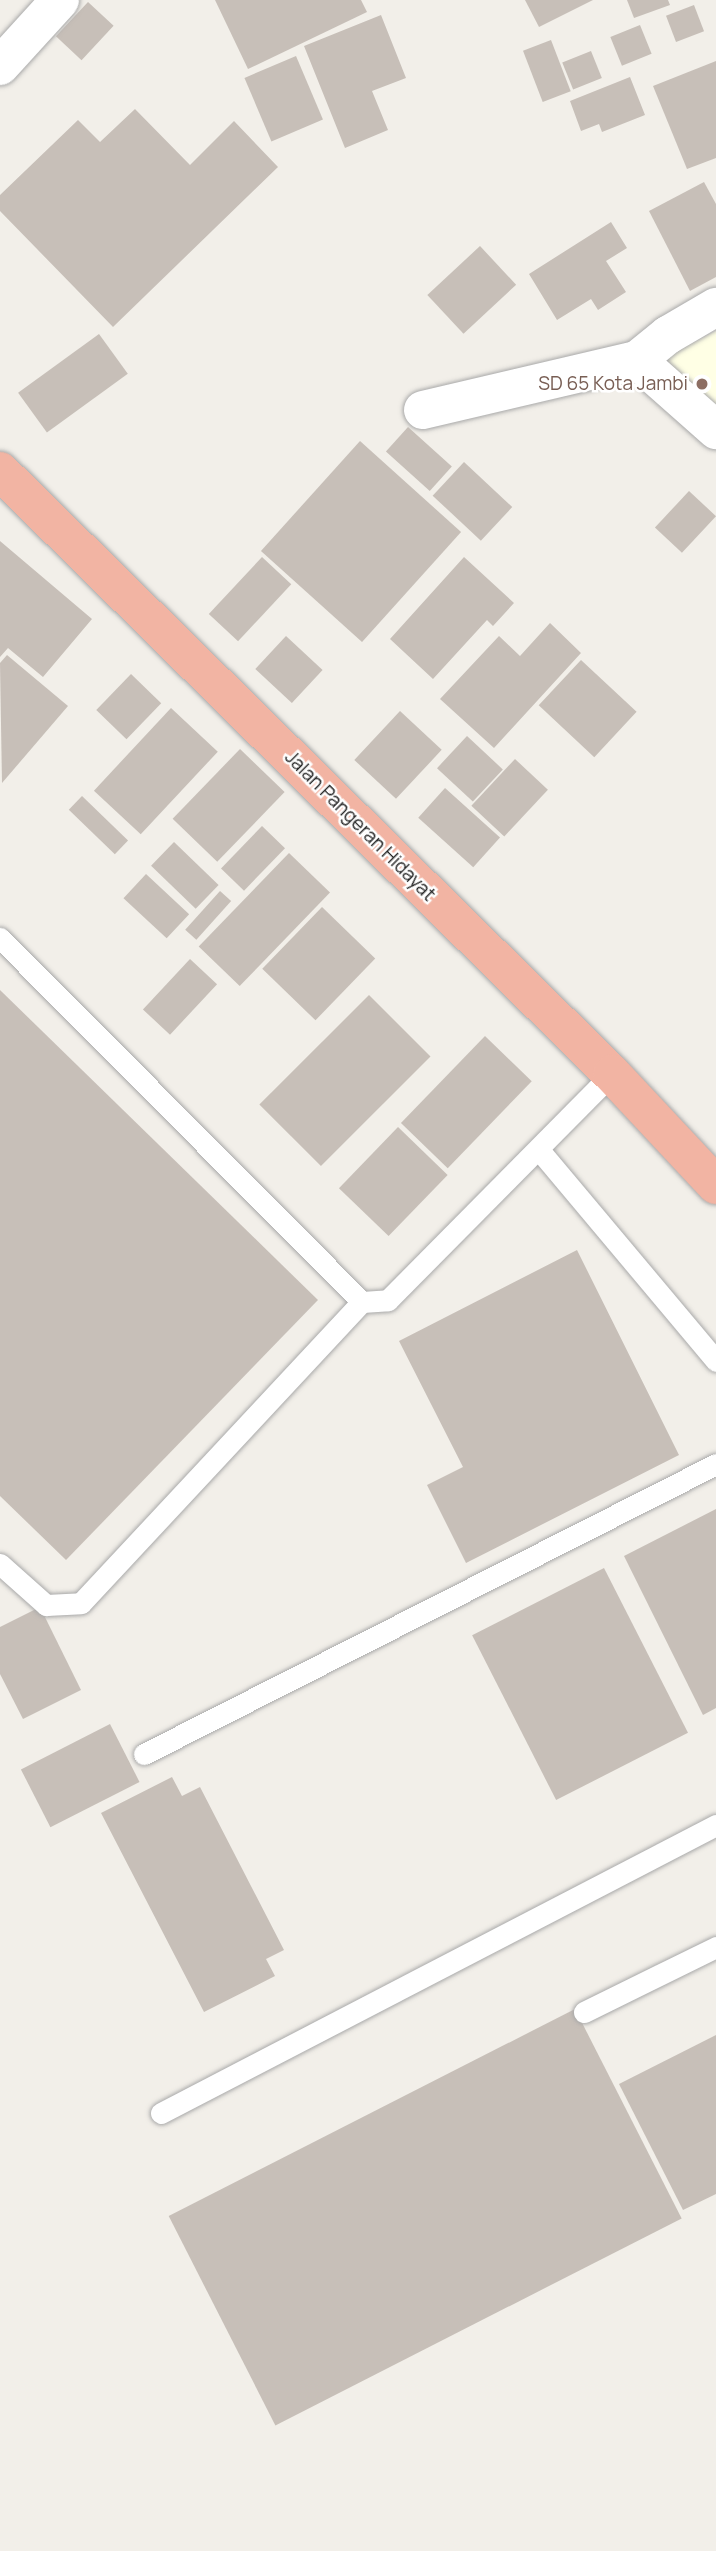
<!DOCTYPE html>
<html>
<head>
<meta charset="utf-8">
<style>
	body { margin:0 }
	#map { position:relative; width:716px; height:2551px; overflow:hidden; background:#f2efe9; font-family:Manrope,sans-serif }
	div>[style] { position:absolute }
	.education>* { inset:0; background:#ffffe5 }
	.building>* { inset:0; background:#c7bfb8; transform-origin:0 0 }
	.roads { filter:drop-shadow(0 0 2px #a9a9a9) drop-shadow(0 0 2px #a9a9a9) }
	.service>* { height:21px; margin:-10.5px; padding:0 10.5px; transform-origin:10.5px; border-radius:10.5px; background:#fff }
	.minor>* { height:38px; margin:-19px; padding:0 19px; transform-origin:19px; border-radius:19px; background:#fff }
	.trunk>* { height:38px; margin:-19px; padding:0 19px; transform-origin:19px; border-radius:19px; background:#f2b4a3 }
	.dots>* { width:19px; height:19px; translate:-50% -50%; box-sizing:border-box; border:4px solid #fff; border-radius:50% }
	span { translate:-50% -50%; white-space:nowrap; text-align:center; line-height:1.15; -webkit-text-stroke:5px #fff; paint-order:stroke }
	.education-label { font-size:19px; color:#785e54 }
	.right { translate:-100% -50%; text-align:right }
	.street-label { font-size:19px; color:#222 }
</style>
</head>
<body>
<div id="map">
	<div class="education">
		<i style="clip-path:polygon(716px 331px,716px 409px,661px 359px)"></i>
	</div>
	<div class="building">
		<i style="clip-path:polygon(215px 0,361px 0,367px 12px,248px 69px)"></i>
		<i style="clip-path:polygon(525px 0,593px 0,539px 27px)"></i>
		<i style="clip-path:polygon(627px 0,668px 0,670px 5px,634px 18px)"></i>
		<i style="left:88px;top:2px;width:35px;height:47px;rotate:43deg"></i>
		<i style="left:694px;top:5px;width:28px;height:30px;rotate:69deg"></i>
		<i style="clip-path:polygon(381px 15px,406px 78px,372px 91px,388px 130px,345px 148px,304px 46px)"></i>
		<i style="left:640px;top:25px;width:31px;height:32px;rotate:68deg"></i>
		<i style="left:551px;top:40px;width:55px;height:30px;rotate:69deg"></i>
		<i style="left:591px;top:51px;width:29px;height:31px;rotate:68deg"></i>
		<i style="left:296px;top:56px;width:69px;height:56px;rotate:67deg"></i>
		<i style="clip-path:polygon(716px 61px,716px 158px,687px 169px,653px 86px)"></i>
		<i style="clip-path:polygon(630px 77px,645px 115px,602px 132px,599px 124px,581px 131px,570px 101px)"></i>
		<i style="clip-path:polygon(135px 109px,190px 165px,234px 121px,278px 167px,113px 327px,0 211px,0 195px,78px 120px,100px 142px)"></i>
		<i style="clip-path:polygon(704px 182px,716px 204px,716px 277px,690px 291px,649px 211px)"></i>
		<i style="clip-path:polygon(611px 222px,627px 248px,606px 261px,626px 292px,598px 310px,591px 299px,557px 320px,529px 274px)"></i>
		<i style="left:480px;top:246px;width:53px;height:72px;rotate:47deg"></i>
		<i style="left:99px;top:334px;width:49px;height:100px;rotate:54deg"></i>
		<i style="left:408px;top:427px;width:59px;height:33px;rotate:42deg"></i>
		<i style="left:360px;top:441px;width:136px;height:148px;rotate:42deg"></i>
		<i style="left:464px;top:462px;width:66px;height:46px;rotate:43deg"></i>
		<i style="left:689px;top:491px;width:37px;height:50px;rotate:43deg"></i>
		<i style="clip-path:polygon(0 541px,92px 619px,43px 677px,8px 648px,0 657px)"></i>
		<i style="left:262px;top:557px;width:40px;height:78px;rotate:43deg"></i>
		<i style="clip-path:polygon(464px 557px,514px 603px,493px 626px,487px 620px,433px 679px,390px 639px)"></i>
		<i style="clip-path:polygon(550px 623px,581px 653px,494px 748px,440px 699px,499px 636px,520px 656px)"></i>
		<i style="left:286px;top:636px;width:50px;height:45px;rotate:43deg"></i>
		<i style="clip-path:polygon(7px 655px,68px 706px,2px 783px,0 663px)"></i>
		<i style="left:581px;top:660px;width:76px;height:62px;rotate:43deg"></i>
		<i style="left:131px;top:674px;width:42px;height:50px;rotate:44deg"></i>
		<i style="left:171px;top:708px;width:64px;height:113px;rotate:43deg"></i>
		<i style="left:400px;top:711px;width:57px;height:67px;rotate:43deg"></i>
		<i style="left:467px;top:736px;width:49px;height:44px;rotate:43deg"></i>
		<i style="left:240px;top:749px;width:62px;height:97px;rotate:44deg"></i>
		<i style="left:515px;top:759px;width:45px;height:64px;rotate:43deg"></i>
		<i style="left:445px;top:788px;width:74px;height:40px;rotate:42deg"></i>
		<i style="left:82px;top:796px;width:64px;height:19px;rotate:44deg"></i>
		<i style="left:262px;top:826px;width:32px;height:59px;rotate:44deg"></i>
		<i style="left:174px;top:842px;width:62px;height:33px;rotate:44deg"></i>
		<i style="left:289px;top:853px;width:57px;height:130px;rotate:44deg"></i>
		<i style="left:146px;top:874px;width:59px;height:33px;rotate:43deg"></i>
		<i style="left:220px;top:891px;width:15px;height:52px;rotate:42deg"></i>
		<i style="left:322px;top:907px;width:74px;height:86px;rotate:44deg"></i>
		<i style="left:190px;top:959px;width:37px;height:69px;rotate:43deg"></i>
		<i style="clip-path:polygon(0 990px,318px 1300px,66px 1560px,0 1496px)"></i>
		<i style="left:369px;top:995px;width:87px;height:155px;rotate:45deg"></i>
		<i style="left:485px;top:1036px;width:65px;height:121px;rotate:44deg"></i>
		<i style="left:398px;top:1127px;width:69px;height:85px;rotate:44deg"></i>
		<i style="clip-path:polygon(577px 1250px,679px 1455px,466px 1563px,427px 1485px,463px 1467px,399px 1341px)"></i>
		<i style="clip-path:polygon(716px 1509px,716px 1708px,703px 1715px,624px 1556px)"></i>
		<i style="left:604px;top:1568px;width:185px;height:148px;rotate:63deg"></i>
		<i style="clip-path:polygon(40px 1607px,81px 1690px,23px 1719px,0 1674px,0 1627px)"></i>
		<i style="left:110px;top:1724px;width:65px;height:100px;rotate:63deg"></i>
		<i style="clip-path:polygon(172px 1777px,182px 1796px,200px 1787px,284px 1950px,266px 1959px,275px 1976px,204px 2012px,101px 1813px)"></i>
		<i style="left:575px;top:2009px;width:235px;height:456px;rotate:63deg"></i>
		<i style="clip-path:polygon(716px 2035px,716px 2194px,683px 2210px,619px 2084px)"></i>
	</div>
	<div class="roads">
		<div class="service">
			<i style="left:0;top:938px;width:513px;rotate:45.16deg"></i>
			<i style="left:540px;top:1151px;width:274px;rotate:50deg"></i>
			<i style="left:0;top:1564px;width:62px;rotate:41.7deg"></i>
			<i style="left:46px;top:1605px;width:35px;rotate:-3deg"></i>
			<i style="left:81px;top:1603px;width:412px;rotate:-47deg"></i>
			<i style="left:362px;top:1302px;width:26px;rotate:-4deg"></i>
			<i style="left:388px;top:1300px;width:318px;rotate:-45.3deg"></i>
			<i style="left:144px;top:1754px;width:641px;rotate:-26.88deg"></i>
			<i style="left:584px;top:2012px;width:147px;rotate:-26.2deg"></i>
			<i style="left:161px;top:2113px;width:625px;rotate:-27.43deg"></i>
		</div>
		<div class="minor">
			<i style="left:0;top:66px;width:89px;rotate:-47.7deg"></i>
			<i style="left:637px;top:360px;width:106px;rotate:41.5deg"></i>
			<i style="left:423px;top:410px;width:220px;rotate:-13.2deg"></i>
			<i style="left:637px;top:360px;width:40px;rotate:-39deg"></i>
			<i style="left:668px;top:335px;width:56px;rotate:-30.3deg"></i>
		</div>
		<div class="trunk">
			<i style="left:0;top:471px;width:859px;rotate:44.58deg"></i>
			<i style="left:612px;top:1074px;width:152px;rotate:46.9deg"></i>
		</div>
	</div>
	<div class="dots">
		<i style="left:702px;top:384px;background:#8d6e63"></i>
	</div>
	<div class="education-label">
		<span class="right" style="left:688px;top:384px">SD 65 Kota Jambi</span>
	</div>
	<div class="street-label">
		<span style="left:360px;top:826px;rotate:45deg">Jalan Pangeran Hidayat</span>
	</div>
</div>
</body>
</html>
